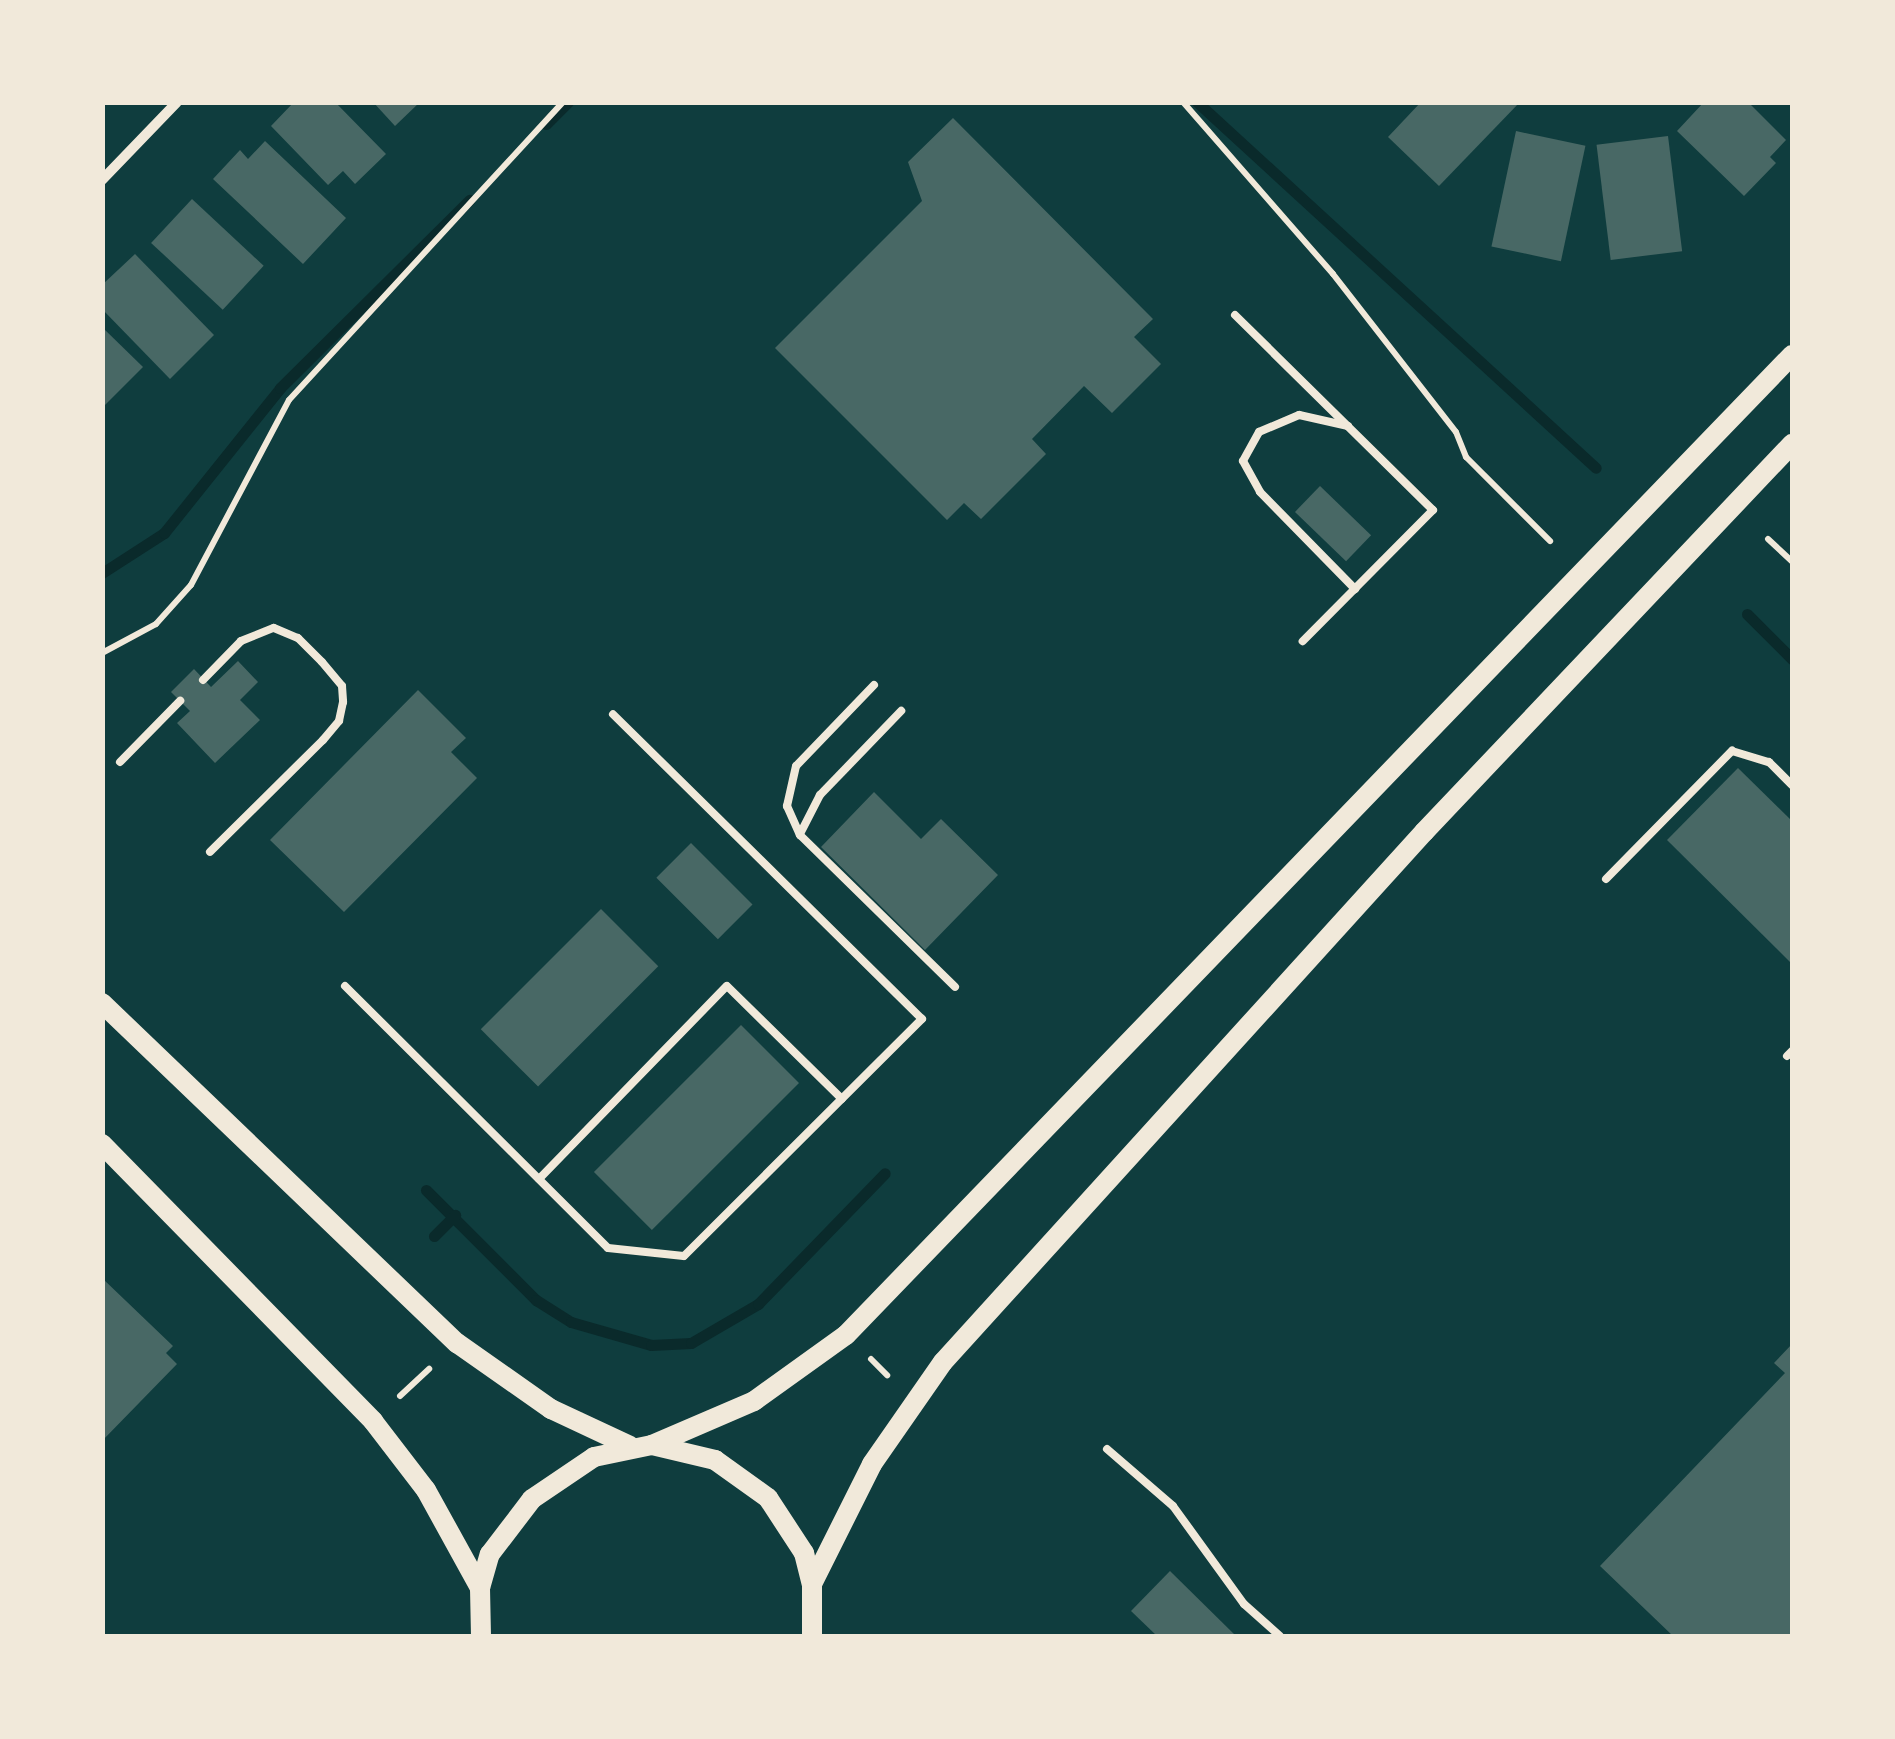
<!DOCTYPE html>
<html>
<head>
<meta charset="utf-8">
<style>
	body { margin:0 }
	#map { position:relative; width:1895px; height:1739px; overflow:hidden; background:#0f3d3e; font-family:"Source Sans 3",sans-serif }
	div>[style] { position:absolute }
	.stream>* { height:11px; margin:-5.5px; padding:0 5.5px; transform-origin:5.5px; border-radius:5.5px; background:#0a2a2b }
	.building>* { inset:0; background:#486865; transform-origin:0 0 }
	.path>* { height:6px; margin:-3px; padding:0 3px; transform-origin:3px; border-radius:3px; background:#f1e9da }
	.service>* { height:8px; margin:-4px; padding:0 4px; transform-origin:4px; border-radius:4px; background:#f1e9da }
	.minor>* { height:10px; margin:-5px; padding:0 5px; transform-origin:5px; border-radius:5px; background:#f1e9da }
	.secondary>* { height:20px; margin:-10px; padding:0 10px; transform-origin:10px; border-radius:10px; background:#f1e9da }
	span { translate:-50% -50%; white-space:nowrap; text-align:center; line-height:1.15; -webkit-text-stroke:8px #f1e9da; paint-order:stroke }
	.frame { position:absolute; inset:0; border:105px solid #f1e9da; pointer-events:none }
</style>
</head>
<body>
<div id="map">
	<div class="stream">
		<i style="left:1197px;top:102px;width:541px;rotate:42.53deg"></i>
		<i style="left:546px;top:124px;width:31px;rotate:-45deg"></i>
		<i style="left:102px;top:573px;width:74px;rotate:-32.8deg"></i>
		<i style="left:164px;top:533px;width:186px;rotate:-51.3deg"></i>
		<i style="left:280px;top:388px;width:267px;rotate:-44.8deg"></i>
		<i style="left:1747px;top:614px;width:64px;rotate:45deg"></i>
		<i style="left:426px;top:1190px;width:156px;rotate:45deg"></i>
		<i style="left:536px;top:1300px;width:41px;rotate:32.2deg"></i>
		<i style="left:571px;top:1322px;width:83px;rotate:16deg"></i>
		<i style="left:651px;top:1345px;width:40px;rotate:-2.9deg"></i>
		<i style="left:691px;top:1343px;width:78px;rotate:-30.2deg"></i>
		<i style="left:758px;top:1304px;width:182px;rotate:-45.9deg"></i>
		<i style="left:434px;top:1236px;width:30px;rotate:-45deg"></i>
	</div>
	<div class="building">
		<i style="clip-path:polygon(294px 102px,335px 102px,386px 154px,355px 184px,343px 171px,328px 185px,271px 126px)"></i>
		<i style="clip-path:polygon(373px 102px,420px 102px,395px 126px)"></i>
		<i style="clip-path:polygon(1421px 102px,1520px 102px,1439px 186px,1388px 137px)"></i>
		<i style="clip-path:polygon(1704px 102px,1748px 102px,1786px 140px,1770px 157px,1776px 163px,1744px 196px,1677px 131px)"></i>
		<i style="clip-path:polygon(953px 118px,1153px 319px,1134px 337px,1161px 364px,1112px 413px,1084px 386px,1032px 439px,1046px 454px,981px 519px,964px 503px,947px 520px,775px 348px,922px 201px,908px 162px)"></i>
		<i style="left:1516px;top:131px;width:71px;height:118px;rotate:12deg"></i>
		<i style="left:1668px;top:136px;width:116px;height:72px;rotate:83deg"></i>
		<i style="clip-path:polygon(265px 141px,346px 218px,303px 264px,213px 179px,240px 150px,248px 159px)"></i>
		<i style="left:192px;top:199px;width:98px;height:60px;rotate:43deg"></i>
		<i style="clip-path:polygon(135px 254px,214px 335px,170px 379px,102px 309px,102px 285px)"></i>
		<i style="clip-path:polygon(102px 327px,143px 367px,102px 408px)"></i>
		<i style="left:1320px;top:486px;width:71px;height:36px;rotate:44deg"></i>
		<i style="clip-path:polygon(238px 661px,258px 682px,240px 700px,260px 720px,215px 763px,177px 723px,190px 711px,171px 692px,194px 669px,211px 687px)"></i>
		<i style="clip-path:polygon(418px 690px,466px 738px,451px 752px,477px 778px,344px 912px,270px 840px)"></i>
		<i style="clip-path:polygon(1738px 768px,1792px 821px,1792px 964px,1667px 840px)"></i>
		<i style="clip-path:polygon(874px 792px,921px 839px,941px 819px,998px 875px,925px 950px,821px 847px)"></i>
		<i style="left:691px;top:843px;width:87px;height:49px;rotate:45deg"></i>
		<i style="left:601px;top:909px;width:81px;height:170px;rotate:45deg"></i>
		<i style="left:741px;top:1025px;width:82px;height:208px;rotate:45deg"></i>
		<i style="clip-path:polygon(102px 1278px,173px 1346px,166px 1353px,177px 1364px,102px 1441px)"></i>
		<i style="clip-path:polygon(1792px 1344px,1792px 1636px,1673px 1636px,1600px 1566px,1785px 1373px,1774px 1363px)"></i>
		<i style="clip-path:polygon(1170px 1571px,1236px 1636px,1157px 1636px,1131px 1611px)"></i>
	</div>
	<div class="path">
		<i style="left:1183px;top:102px;width:228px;rotate:48.9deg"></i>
		<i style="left:1333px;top:274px;width:200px;rotate:52.1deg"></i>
		<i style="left:1456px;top:432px;width:27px;rotate:68deg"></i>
		<i style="left:1466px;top:457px;width:119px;rotate:45deg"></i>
		<i style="left:1768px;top:539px;width:33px;rotate:43deg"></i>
		<i style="left:102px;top:653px;width:61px;rotate:-28.2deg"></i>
		<i style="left:156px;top:624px;width:52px;rotate:-48.1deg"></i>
		<i style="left:191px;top:585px;width:209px;rotate:-62.1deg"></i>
		<i style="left:289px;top:400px;width:405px;rotate:-47.4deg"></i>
		<i style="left:871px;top:1359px;width:23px;rotate:45deg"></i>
		<i style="left:400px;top:1396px;width:40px;rotate:-43deg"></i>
	</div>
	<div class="service">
		<i style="left:1235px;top:315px;width:278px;rotate:44.6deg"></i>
		<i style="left:1433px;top:510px;width:185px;rotate:134.8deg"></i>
		<i style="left:1348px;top:426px;width:50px;rotate:-167.3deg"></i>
		<i style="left:1299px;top:415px;width:43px;rotate:157deg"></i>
		<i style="left:1259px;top:432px;width:33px;rotate:119deg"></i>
		<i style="left:1243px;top:461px;width:35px;rotate:61deg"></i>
		<i style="left:1260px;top:492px;width:136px;rotate:45.6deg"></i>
		<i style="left:203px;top:680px;width:54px;rotate:-45.7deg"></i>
		<i style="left:241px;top:641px;width:35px;rotate:-22deg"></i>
		<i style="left:274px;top:628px;width:26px;rotate:23deg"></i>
		<i style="left:298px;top:638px;width:34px;rotate:45deg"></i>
		<i style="left:322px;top:662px;width:31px;rotate:50deg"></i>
		<i style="left:342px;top:686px;width:16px;rotate:86deg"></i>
		<i style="left:343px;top:702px;width:19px;rotate:102deg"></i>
		<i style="left:339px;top:721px;width:25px;rotate:130deg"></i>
		<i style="left:323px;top:740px;width:159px;rotate:135.3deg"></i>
		<i style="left:874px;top:685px;width:112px;rotate:133.9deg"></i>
		<i style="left:796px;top:766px;width:41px;rotate:102.7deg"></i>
		<i style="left:787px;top:806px;width:32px;rotate:66deg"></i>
		<i style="left:800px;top:835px;width:217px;rotate:44.4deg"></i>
		<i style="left:120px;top:762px;width:86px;rotate:-45.5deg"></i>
		<i style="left:800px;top:834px;width:44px;rotate:-62.9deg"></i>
		<i style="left:820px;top:795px;width:117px;rotate:-46deg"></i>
		<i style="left:1606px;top:879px;width:180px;rotate:-45.5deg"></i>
		<i style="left:1732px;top:751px;width:39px;rotate:17deg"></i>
		<i style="left:1769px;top:762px;width:33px;rotate:45deg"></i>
		<i style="left:345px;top:986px;width:371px;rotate:44.9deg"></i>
		<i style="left:608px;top:1248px;width:76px;rotate:6deg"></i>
		<i style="left:684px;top:1256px;width:336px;rotate:-44.9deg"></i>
		<i style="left:922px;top:1019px;width:434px;rotate:-135.4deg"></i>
		<i style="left:1787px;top:1056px;width:7px;rotate:-45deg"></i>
		<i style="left:539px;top:1179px;width:269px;rotate:-45.8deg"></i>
		<i style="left:727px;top:986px;width:161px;rotate:44.5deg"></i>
		<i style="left:1107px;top:1449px;width:87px;rotate:40.8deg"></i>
		<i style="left:1173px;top:1506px;width:121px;rotate:54.1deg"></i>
		<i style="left:1244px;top:1604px;width:48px;rotate:41.6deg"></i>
	</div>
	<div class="minor">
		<i style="left:102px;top:180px;width:108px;rotate:-46.1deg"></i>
	</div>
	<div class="secondary">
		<i style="left:102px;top:1003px;width:492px;rotate:43.8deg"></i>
		<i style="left:457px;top:1343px;width:115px;rotate:35.1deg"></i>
		<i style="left:551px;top:1409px;width:87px;rotate:25.1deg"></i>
		<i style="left:102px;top:1144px;width:388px;rotate:45.6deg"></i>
		<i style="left:373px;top:1421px;width:87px;rotate:52.5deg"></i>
		<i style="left:426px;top:1490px;width:112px;rotate:61.1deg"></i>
		<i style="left:652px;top:1445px;width:111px;rotate:-23.3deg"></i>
		<i style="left:754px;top:1401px;width:113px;rotate:-35.7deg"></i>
		<i style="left:846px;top:1335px;width:1362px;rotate:-46.01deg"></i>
		<i style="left:812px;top:1584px;width:134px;rotate:-63.4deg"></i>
		<i style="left:872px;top:1464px;width:124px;rotate:-55.2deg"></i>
		<i style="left:943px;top:1362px;width:716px;rotate:-47.77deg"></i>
		<i style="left:1424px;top:832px;width:535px;rotate:-46.52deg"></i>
		<i style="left:481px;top:1636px;width:48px;rotate:-91.2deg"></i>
		<i style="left:480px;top:1588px;width:35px;rotate:-74deg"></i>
		<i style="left:490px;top:1554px;width:69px;rotate:-52.6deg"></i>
		<i style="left:532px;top:1499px;width:75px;rotate:-34.1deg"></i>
		<i style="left:594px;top:1457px;width:59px;rotate:-11.7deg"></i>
		<i style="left:652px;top:1445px;width:65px;rotate:13.4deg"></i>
		<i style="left:715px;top:1460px;width:65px;rotate:35.6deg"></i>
		<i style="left:768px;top:1498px;width:66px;rotate:56.8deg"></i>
		<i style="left:804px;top:1553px;width:32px;rotate:76deg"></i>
		<i style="left:812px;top:1584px;width:52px;rotate:90deg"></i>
	</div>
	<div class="frame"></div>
</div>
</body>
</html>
